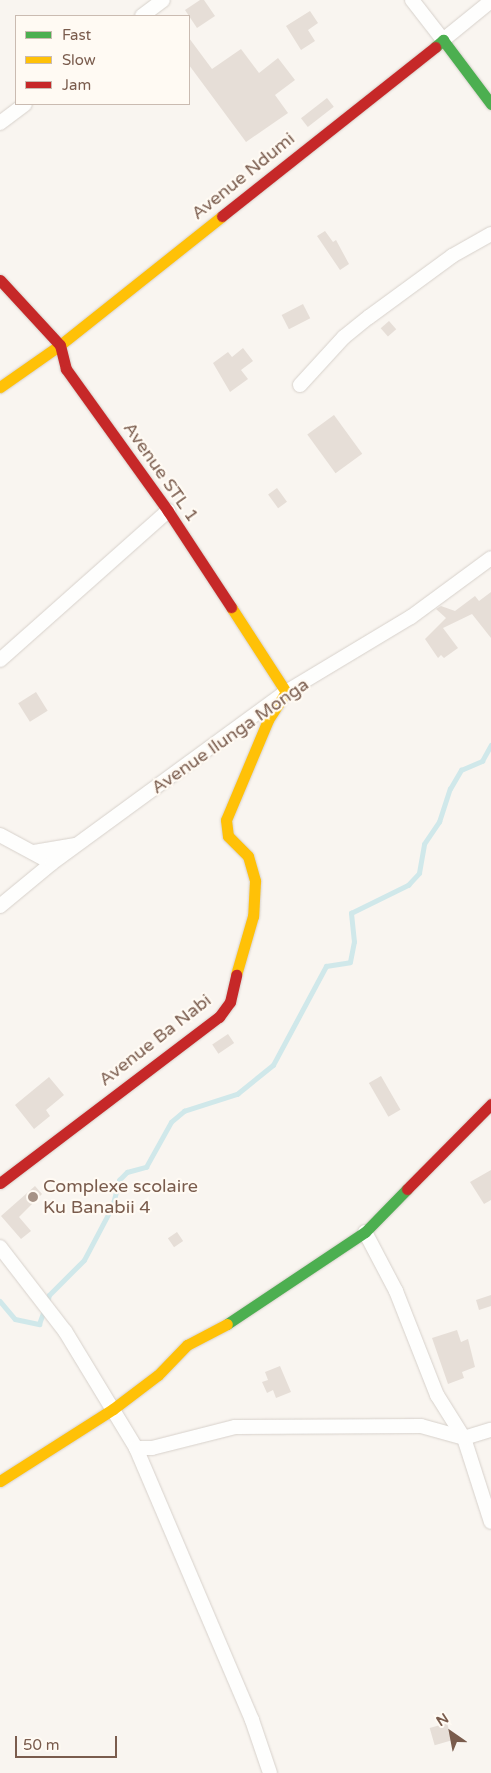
<!DOCTYPE html>
<html>
<head>
<meta charset="utf-8">
<style>
  body { margin:0 }
  #map { position:relative; width:491px; height:1773px; overflow:hidden; background:#f9f5f0; font-family:"Varela Round",sans-serif }
  div>[style] { position:absolute }
  [style*='--x'] { left:calc(var(--x)*1px); top:calc(var(--y)*1px); width:calc(var(--w)*1px); rotate:calc(var(--a)*1deg) }
  .stream>* { height:4.5px; margin:-2.25px; padding:0 2.25px; transform-origin:2.25px; border-radius:2.25px; background:#d0e8ea }
  .building>* { inset:0; background:#e6ded7; transform-origin:0 0 }
  .roads { filter:drop-shadow(0 0 1px #d7d1cb) drop-shadow(0 0 1px #d7d1cb) }
  .street>* { height:14px; margin:-7px; padding:0 7px; transform-origin:7px; border-radius:7px; background:#fefefd }
  .fast>* { height:11px; margin:-5.5px; padding:0 5.5px; transform-origin:5.5px; border-radius:5.5px; background:#4caf50 }
  .slow>* { height:11px; margin:-5.5px; padding:0 5.5px; transform-origin:5.5px; border-radius:5.5px; background:#ffc107 }
  .jam>* { height:11px; margin:-5.5px; padding:0 5.5px; transform-origin:5.5px; border-radius:5.5px; background:#c62828 }
  .dots>* { width:14px; height:14px; translate:-50% -50%; box-sizing:border-box; border:2px solid #fffaf3; border-radius:50% }
  span { translate:-50% -50%; white-space:nowrap; text-align:center; line-height:1.15; -webkit-text-stroke:4.5px #fffaf3; paint-order:stroke }
  .street-label { font-size:18px; color:#7a5c4d }
  .poi-label { font-size:18px; color:#7a5c4d }
  .left { translate:0 -50%; text-align:left }
  .legend { position:absolute; left:15px; top:15px; width:175px; height:90px; box-sizing:border-box; background:#fffaf3; border:1px solid #cabbb1; margin:0; padding:6px 9px; list-style:none; font-size:15px; color:#7a5c4d }
  .legend li { display:flex; align-items:center; gap:10px; height:25px }
  .legend b { width:25px; border:1px solid #cabbb1 }
  .north { position:absolute; left:426px; top:1708px; width:50px; height:50px; -webkit-text-stroke:4px #fffaf3; paint-order:stroke; rotate:327deg; font-size:14px; font-weight:700; line-height:20px; text-align:center; color:#7a5c4d }
  .north::after { content:''; display:block; margin:auto; width:18px; height:22px; background:#7a5c4d; clip-path:polygon(50% 0,100% 100%,50% 72%,0 100%) }
  .scale { position:absolute; left:15px; top:1736px; width:102px; height:22px; box-sizing:border-box; border:2px solid #7a5c4d; border-top:0; padding-left:6px; font-size:15px; line-height:18px; white-space:nowrap; color:#7a5c4d; -webkit-text-stroke:4px #fffaf3; paint-order:stroke }
</style>
</head>
<body>
<div id="map">
  <div class="stream">
    <div style="--x:0;--y:1301;--w:23;--a:50"></div>
    <div style="--x:15;--y:1319;--w:25;--a:12"></div>
    <div style="--x:39;--y:1324;--w:15;--a:-70"></div>
    <div style="--x:47;--y:1302;--w:7;--a:-74"></div>
    <div style="--x:49;--y:1295;--w:49;--a:-45"></div>
    <div style="--x:84;--y:1260;--w:60;--a:-62.2"></div>
    <div style="--x:112;--y:1207;--w:28;--a:-75"></div>
    <div style="--x:119;--y:1180;--w:11;--a:-45"></div>
    <div style="--x:127;--y:1172;--w:20;--a:-15"></div>
    <div style="--x:146;--y:1167;--w:51;--a:-60.9"></div>
    <div style="--x:171;--y:1122;--w:17;--a:-40"></div>
    <div style="--x:184;--y:1111;--w:56;--a:-17.8"></div>
    <div style="--x:237;--y:1094;--w:46;--a:-38.9"></div>
    <div style="--x:273;--y:1065;--w:112;--a:-61.8"></div>
    <div style="--x:326;--y:966;--w:24;--a:-9"></div>
    <div style="--x:350;--y:962;--w:20;--a:-79"></div>
    <div style="--x:354;--y:942;--w:29;--a:-96"></div>
    <div style="--x:351;--y:913;--w:64;--a:-26.2"></div>
    <div style="--x:408;--y:885;--w:16;--a:-47"></div>
    <div style="--x:419;--y:873;--w:29;--a:-80"></div>
    <div style="--x:424;--y:844;--w:27;--a:-56"></div>
    <div style="--x:439;--y:822;--w:35;--a:-72"></div>
    <div style="--x:450;--y:789;--w:22;--a:-60"></div>
    <div style="--x:461;--y:770;--w:23;--a:-23"></div>
    <div style="--x:482;--y:761;--w:18;--a:-61"></div>
  </div>
  <div class="building">
    <div style="clip-path:polygon(200px 0,204px 0,215px 16px,197px 28px,185px 10px)"></div>
    <div style="clip-path:polygon(310px 11px,318px 23px,308px 30px,315px 41px,301px 50px,286px 26px)"></div>
    <div style="clip-path:polygon(189px 38px,212px 69px,241px 49px,259px 73px,278px 58px,295px 80px,275px 95px,288px 113px,246px 142px,189px 65px)"></div>
    <div style="left:327px;top:98px;width:11px;height:33px;rotate:52deg"></div>
    <div style="clip-path:polygon(325px 231px,333px 242px,336px 240px,349px 264px,340px 270px,317px 236px)"></div>
    <div style="left:303px;top:304px;width:16px;height:24px;rotate:63deg"></div>
    <div style="left:389px;top:321px;width:11px;height:11px;rotate:49deg"></div>
    <div style="clip-path:polygon(243px 348px,253px 361px,241px 370px,248px 379px,230px 392px,213px 363px,228px 352px,232px 357px)"></div>
    <div style="left:334px;top:415px;width:48px;height:33px;rotate:54deg"></div>
    <div style="left:277px;top:488px;width:17px;height:11px;rotate:54deg"></div>
    <div style="clip-path:polygon(491px 592px,491px 638px,472px 614px,443px 628px,458px 648px,444px 658px,441px 655px,438px 658px,425px 639px,446px 618px,436px 609px,441px 606px,455px 611px,475px 596px,479px 601px)"></div>
    <div style="left:36px;top:692px;width:22px;height:21px;rotate:58deg"></div>
    <div style="left:228px;top:1034px;width:11px;height:19px;rotate:56deg"></div>
    <div style="left:381px;top:1076px;width:39px;height:14px;rotate:60deg"></div>
    <div style="clip-path:polygon(49px 1077px,64px 1095px,46px 1110px,50px 1116px,34px 1129px,15px 1105px)"></div>
    <div style="clip-path:polygon(491px 1170px,491px 1200px,484px 1204px,470px 1182px)"></div>
    <div style="clip-path:polygon(35px 1186px,42px 1194px,19px 1217px,31px 1231px,21px 1239px,1px 1216px)"></div>
    <div style="left:177px;top:1232px;width:11px;height:11px;rotate:56deg"></div>
    <div style="clip-path:polygon(491px 1295px,491px 1306px,479px 1310px,476px 1300px)"></div>
    <div style="clip-path:polygon(457px 1330px,461px 1342px,468px 1339px,475px 1367px,462px 1372px,464px 1378px,448px 1384px,432px 1338px)"></div>
    <div style="clip-path:polygon(280px 1366px,291px 1392px,276px 1398px,273px 1390px,267px 1393px,262px 1382px,268px 1380px,265px 1372px)"></div>
    <div style="left:447px;top:1723px;width:18px;height:18px;rotate:74deg"></div>
  </div>
  <div class="roads">
    <div class="street">
      <div style="--x:412;--y:0;--w:51;--a:52.2"></div>
      <div style="--x:443;--y:40;--w:62;--a:-39.1"></div>
      <div style="--x:142;--y:16;--w:26;--a:-37"></div>
      <div style="--x:0;--y:123;--w:31;--a:-37"></div>
      <div style="--x:300;--y:385;--w:65;--a:-47.5"></div>
      <div style="--x:344;--y:337;--w:32;--a:-39"></div>
      <div style="--x:369;--y:317;--w:103;--a:-36.3"></div>
      <div style="--x:452;--y:256;--w:45;--a:-29.4"></div>
      <div style="--x:0;--y:660;--w:225;--a:-41.6"></div>
      <div style="--x:0;--y:835;--w:59;--a:28.3"></div>
      <div style="--x:34;--y:852;--w:42;--a:-9.7"></div>
      <div style="--x:0;--y:906;--w:67;--a:-39.6"></div>
      <div style="--x:52;--y:863;--w:290;--a:-36.2"></div>
      <div style="--x:286;--y:692;--w:146;--a:-31"></div>
      <div style="--x:411;--y:617;--w:99;--a:-36.4"></div>
      <div style="--x:365;--y:1232;--w:67;--a:62.3"></div>
      <div style="--x:396;--y:1291;--w:112;--a:68.5"></div>
      <div style="--x:437;--y:1395;--w:51;--a:57.9"></div>
      <div style="--x:464;--y:1438;--w:88;--a:72.2"></div>
      <div style="--x:0;--y:1247;--w:106;--a:52.3"></div>
      <div style="--x:65;--y:1331;--w:137;--a:58.7"></div>
      <div style="--x:136;--y:1448;--w:296;--a:66.9"></div>
      <div style="--x:252;--y:1720;--w:56;--a:71.2"></div>
      <div style="--x:136;--y:1448;--w:16;--a:0"></div>
      <div style="--x:152;--y:1448;--w:86;--a:-14.2"></div>
      <div style="--x:235;--y:1427;--w:186;--a:-0.3"></div>
      <div style="--x:421;--y:1426;--w:45;--a:15.6"></div>
      <div style="--x:464;--y:1438;--w:28;--a:-17"></div>
    </div>
    <div class="fast">
      <div style="--x:435;--y:47;--w:11;--a:-41"></div>
      <div style="--x:443;--y:40;--w:80;--a:53.1"></div>
      <div style="--x:227;--y:1324;--w:166;--a:-33.7"></div>
      <div style="--x:365;--y:1232;--w:60;--a:-45.7"></div>
    </div>
    <div class="slow">
      <div style="--x:0;--y:387;--w:73;--a:-35"></div>
      <div style="--x:60;--y:345;--w:207;--a:-38.5"></div>
      <div style="--x:231;--y:607;--w:101;--a:57.1"></div>
      <div style="--x:286;--y:692;--w:33;--a:123"></div>
      <div style="--x:268;--y:720;--w:108;--a:112.8"></div>
      <div style="--x:226;--y:820;--w:16;--a:83"></div>
      <div style="--x:228;--y:836;--w:28;--a:45"></div>
      <div style="--x:248;--y:856;--w:26;--a:74"></div>
      <div style="--x:255;--y:881;--w:35;--a:93"></div>
      <div style="--x:253;--y:916;--w:61;--a:106.1"></div>
      <div style="--x:0;--y:1481;--w:134;--a:-32.5"></div>
      <div style="--x:113;--y:1409;--w:56;--a:-37.1"></div>
      <div style="--x:158;--y:1375;--w:42;--a:-46"></div>
      <div style="--x:187;--y:1345;--w:45;--a:-27.7"></div>
    </div>
    <div class="jam">
      <div style="--x:222;--y:216;--w:272;--a:-38.4"></div>
      <div style="--x:0;--y:280;--w:88;--a:47.3"></div>
      <div style="--x:60;--y:345;--w:25;--a:76"></div>
      <div style="--x:66;--y:369;--w:175;--a:54.3"></div>
      <div style="--x:168;--y:511;--w:115;--a:56.7"></div>
      <div style="--x:0;--y:1183;--w:275;--a:-37.2"></div>
      <div style="--x:219;--y:1017;--w:19;--a:-54"></div>
      <div style="--x:230;--y:1002;--w:28;--a:-77"></div>
      <div style="--x:407;--y:1189;--w:120;--a:-45.3"></div>
    </div>
  </div>
  <div class="dots">
    <div style="left:33px;top:1197px;background:#a69286"></div>
  </div>
  <div class="street-label">
    <span style="left:243px;top:176px;rotate:-39deg">Avenue Ndumi</span>
    <span style="left:161px;top:472px;rotate:55deg">Avenue STL 1</span>
    <span style="left:230px;top:736px;rotate:-35deg">Avenue Ilunga Monga</span>
    <span style="left:155px;top:1040px;rotate:-38deg">Avenue Ba Nabi</span>
  </div>
  <div class="poi-label">
    <span class="left" style="left:43px;top:1197px">Complexe scolaire<br>Ku Banabii 4</span>
  </div>
  <ul class="legend">
  <li><b style="height:6px;background:#4caf50"></b>Fast</li>
  <li><b style="height:6px;background:#ffc107"></b>Slow</li>
  <li><b style="height:6px;background:#c62828"></b>Jam</li>
  </ul>
  <div class="north">N</div>
  <div class="scale">50 m</div>
</div>
</body>
</html>
